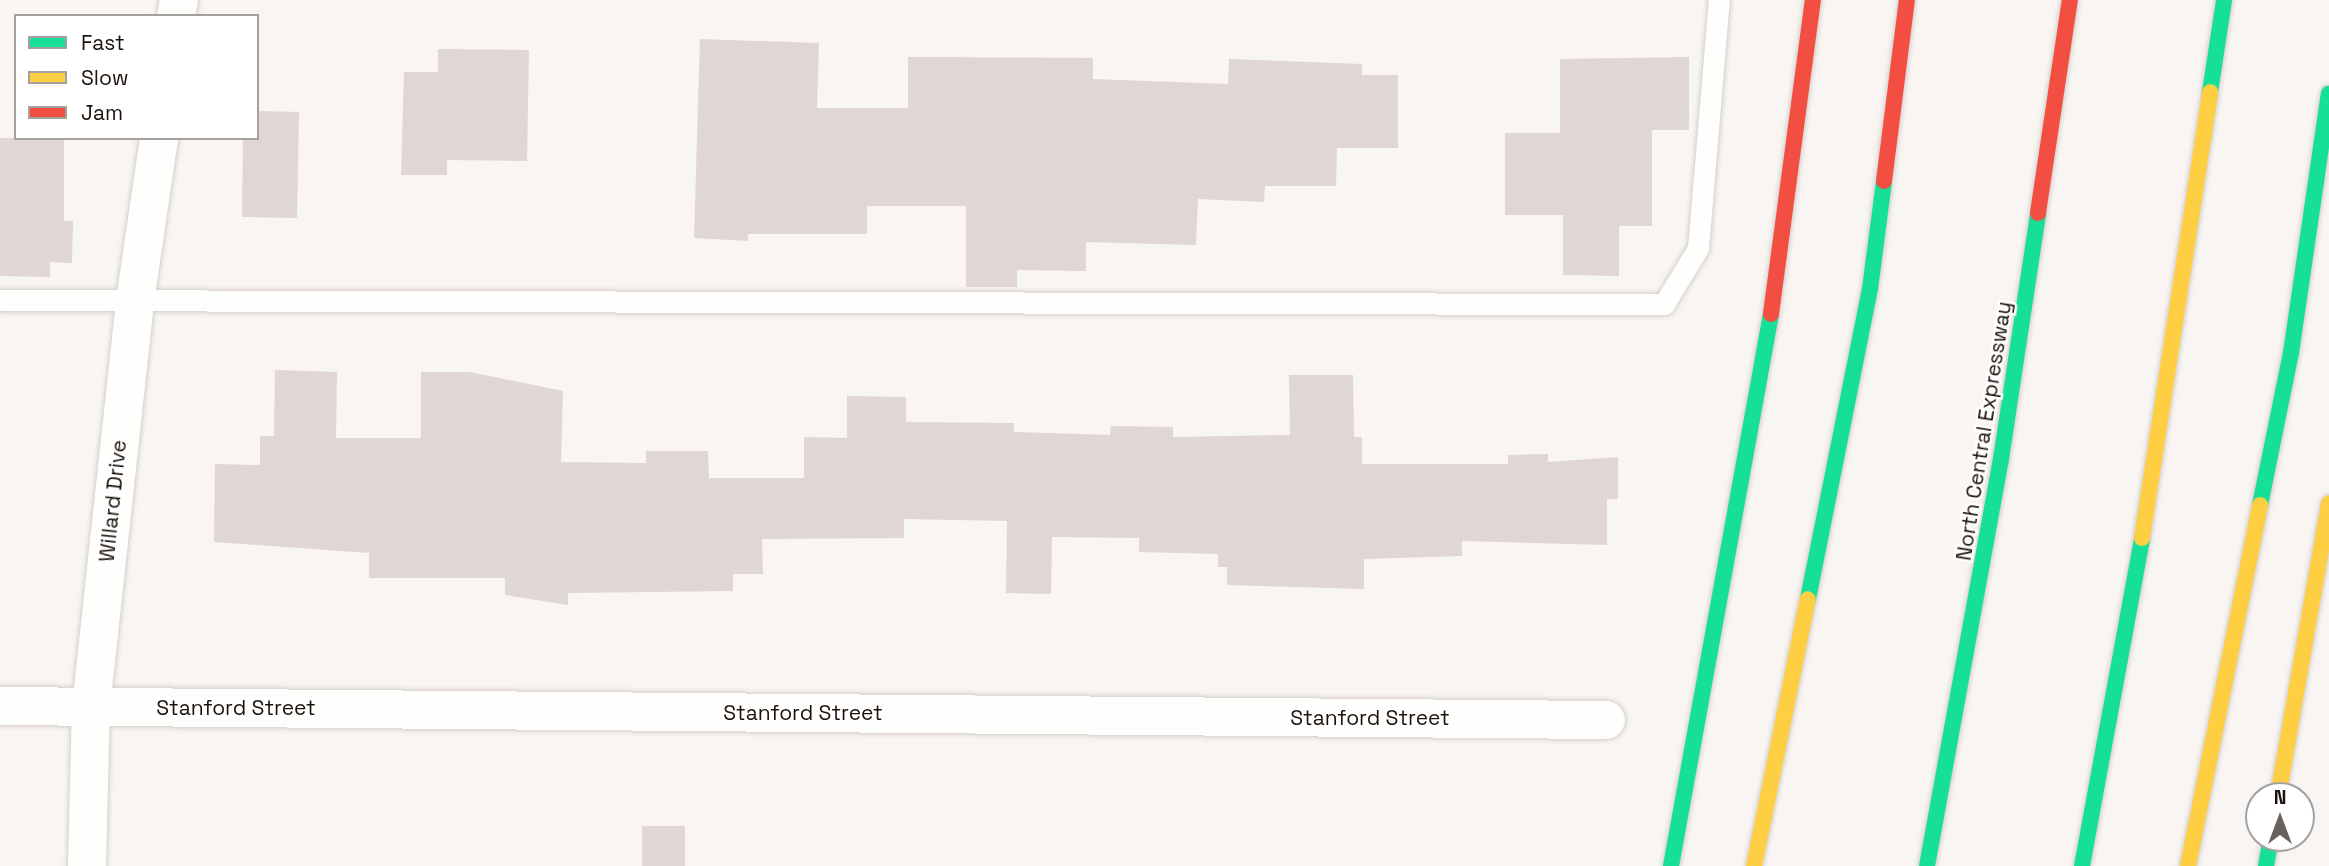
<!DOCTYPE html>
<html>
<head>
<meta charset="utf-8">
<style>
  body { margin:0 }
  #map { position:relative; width:2329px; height:866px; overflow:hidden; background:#f8f5f3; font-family:"Space Grotesk",sans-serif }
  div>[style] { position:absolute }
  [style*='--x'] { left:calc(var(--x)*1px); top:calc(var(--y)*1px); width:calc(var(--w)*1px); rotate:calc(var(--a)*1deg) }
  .building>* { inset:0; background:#e0d6d4; transform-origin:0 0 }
  .roads { filter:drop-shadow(0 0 2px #d6cfcb) drop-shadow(0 0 2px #d6cfcb) }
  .lane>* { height:21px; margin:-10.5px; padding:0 10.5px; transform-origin:10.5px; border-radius:10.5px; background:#fefefd }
  .street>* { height:38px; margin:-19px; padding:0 19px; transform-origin:19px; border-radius:19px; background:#fefefd }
  .fast>* { height:16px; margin:-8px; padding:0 8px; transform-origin:8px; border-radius:8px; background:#16e098 }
  .slow>* { height:16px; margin:-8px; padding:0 8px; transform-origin:8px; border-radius:8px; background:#ffcf43 }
  .jam>* { height:16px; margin:-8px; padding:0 8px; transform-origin:8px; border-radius:8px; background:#f24e42 }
  span { translate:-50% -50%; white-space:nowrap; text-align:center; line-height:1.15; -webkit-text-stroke:5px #fff; paint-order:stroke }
  .street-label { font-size:21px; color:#1c120b }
  .legend { position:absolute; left:14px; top:14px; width:245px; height:126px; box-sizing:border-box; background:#fff; border:2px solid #a4a09d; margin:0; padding:9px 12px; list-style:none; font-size:21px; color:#1c120b }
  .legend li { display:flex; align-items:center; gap:14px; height:35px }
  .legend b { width:35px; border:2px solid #a4a09d }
  .north { position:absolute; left:2245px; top:782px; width:70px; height:70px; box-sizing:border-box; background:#fff; border:2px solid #a4a09d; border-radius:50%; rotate:0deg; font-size:19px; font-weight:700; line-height:28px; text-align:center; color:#1c120b }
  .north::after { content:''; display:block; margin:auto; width:24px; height:32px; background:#69615c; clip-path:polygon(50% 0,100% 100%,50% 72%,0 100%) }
</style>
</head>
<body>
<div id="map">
  <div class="building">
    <div style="clip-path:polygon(700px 39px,819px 43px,817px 108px,908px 108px,908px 57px,1093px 58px,1093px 79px,1228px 84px,1229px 59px,1362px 64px,1362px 75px,1398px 75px,1398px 148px,1337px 148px,1336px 186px,1265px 186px,1264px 202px,1198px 199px,1196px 245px,1086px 242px,1086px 271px,1017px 270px,1017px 287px,966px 287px,966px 206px,867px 206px,867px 234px,748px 234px,748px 241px,694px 238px)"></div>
    <div style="clip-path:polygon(438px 49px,529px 50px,527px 161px,447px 160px,447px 175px,401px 175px,404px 72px,438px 72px)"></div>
    <div style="clip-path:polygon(1689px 57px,1689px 130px,1652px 130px,1652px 226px,1619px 226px,1619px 276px,1563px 275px,1563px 215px,1505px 215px,1505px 133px,1560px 133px,1560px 59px)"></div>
    <div style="clip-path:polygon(257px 111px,299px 112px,297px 218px,242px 217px,243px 138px,257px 138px)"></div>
    <div style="clip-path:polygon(0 138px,64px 138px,64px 221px,73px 221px,72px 263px,50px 262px,50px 277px,0 276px)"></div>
    <div style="clip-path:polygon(275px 370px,337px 372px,336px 438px,421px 438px,421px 372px,470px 372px,563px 391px,561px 462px,646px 463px,646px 451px,708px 451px,709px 478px,804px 478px,804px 437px,847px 438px,847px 396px,906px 397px,906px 422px,1014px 423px,1014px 432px,1110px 435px,1111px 426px,1173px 427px,1173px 437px,1290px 435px,1289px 375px,1353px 375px,1354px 437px,1362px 437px,1362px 464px,1508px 464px,1508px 455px,1548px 454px,1548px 462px,1618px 457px,1618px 499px,1607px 499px,1607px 545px,1462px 541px,1462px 556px,1364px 559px,1364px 589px,1227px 585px,1227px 567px,1218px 567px,1218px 554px,1139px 552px,1139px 538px,1052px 537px,1051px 594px,1006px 593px,1007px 521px,904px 519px,904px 538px,762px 539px,763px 574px,733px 574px,733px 591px,568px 593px,568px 605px,505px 595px,505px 578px,369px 578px,369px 553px,214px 542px,215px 464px,260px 465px,260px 436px,274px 436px)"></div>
    <div style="left:642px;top:826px;width:43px;height:40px"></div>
  </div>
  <div class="roads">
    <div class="lane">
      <div style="--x:0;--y:300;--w:1664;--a:0.14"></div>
      <div style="--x:1664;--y:304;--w:66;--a:-58.7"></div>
      <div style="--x:1698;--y:248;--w:249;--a:-85.2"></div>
    </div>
    <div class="street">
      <div style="--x:176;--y:16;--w:16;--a:-79"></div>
      <div style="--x:0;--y:706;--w:1606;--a:0.5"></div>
      <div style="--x:87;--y:866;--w:159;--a:-88.6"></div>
      <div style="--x:91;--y:707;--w:408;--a:-83.8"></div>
      <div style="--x:135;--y:301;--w:165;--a:-81.6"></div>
    </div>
    <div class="fast">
      <div style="--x:2210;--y:92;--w:93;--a:-81.3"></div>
      <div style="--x:2260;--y:505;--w:155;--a:-78.5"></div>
      <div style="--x:2291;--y:353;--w:262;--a:-81.7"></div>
      <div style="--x:1808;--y:599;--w:316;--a:-78.7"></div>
      <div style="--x:1870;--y:289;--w:109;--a:-82.6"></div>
      <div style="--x:1671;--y:866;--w:561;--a:-79.73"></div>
      <div style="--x:1927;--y:866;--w:414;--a:-79.7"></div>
      <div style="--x:2001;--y:459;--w:249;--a:-81.4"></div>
      <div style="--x:2082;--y:866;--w:333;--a:-79.6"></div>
      <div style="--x:2266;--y:866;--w:28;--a:-80"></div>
    </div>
    <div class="slow">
      <div style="--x:2142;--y:538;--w:451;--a:-81.3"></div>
      <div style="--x:2278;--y:796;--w:297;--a:-80.1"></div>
      <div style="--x:1754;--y:866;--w:272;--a:-78.6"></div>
      <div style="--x:2188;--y:866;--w:368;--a:-78.7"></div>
    </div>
    <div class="jam">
      <div style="--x:1884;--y:181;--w:182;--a:-82.8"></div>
      <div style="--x:2038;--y:213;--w:215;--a:-81.5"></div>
      <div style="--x:1771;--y:314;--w:317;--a:-82.4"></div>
    </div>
  </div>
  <div class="street-label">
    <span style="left:1984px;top:431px;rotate:-81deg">North Central Expressway</span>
    <span style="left:113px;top:501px;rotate:-84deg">Willard Drive</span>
    <span style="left:236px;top:708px">Stanford Street</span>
    <span style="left:803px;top:713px">Stanford Street</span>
    <span style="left:1370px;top:718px">Stanford Street</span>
  </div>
  <ul class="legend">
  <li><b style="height:9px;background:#16e098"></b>Fast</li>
  <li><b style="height:9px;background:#ffcf43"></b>Slow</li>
  <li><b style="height:9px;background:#f24e42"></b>Jam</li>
  </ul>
  <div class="north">N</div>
</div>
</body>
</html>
